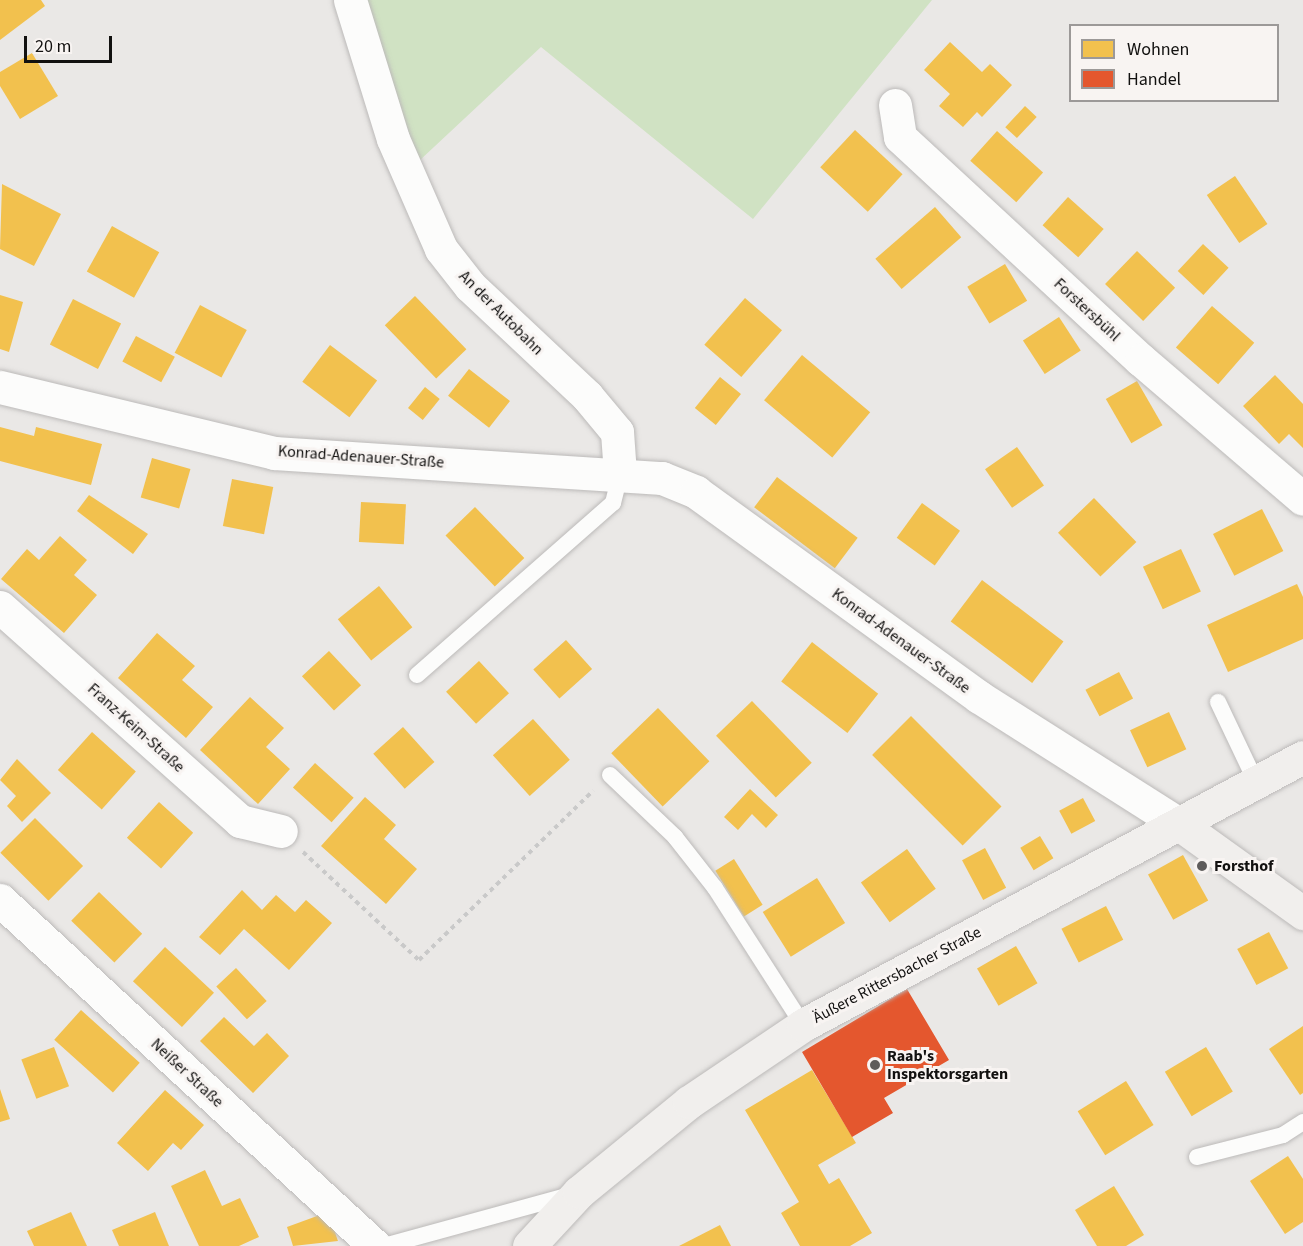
<!DOCTYPE html>
<html>
<head>
<meta charset="utf-8">
<style>
  body { margin:0 }
  #map { position:relative; width:1303px; height:1246px; overflow:hidden; background:#eae8e6; font-family:"Source Sans 3",sans-serif }
  div>[style] { position:absolute }
  [style*='--x'] { left:calc(var(--x)*1px); top:calc(var(--y)*1px); width:calc(var(--w)*1px); rotate:calc(var(--a)*1deg) }
  .green>* { inset:0; background:#d0e2c3 }
  .homes>* { inset:0; background:#f2c14e; transform-origin:0 0 }
  .shops>* { inset:0; background:#e4572e }
  .path>* { height:4px; margin-top:-2px; transform-origin:0; background:repeating-linear-gradient(90deg,#c9c9c9 0 4.5px,transparent 0 9px) }
  .roads { filter:drop-shadow(0 0 2px #bcbab9) drop-shadow(0 0 2px #bcbab9) }
  .lane>* { height:16px; margin:-8px; padding:0 8px; transform-origin:8px; border-radius:8px; background:#fcfcfb }
  .street>* { height:33px; margin:-16.5px; padding:0 16.5px; transform-origin:16.5px; border-radius:16.5px; background:#fcfcfb }
  .secondary>* { height:33px; margin:-16.5px; padding:0 16.5px; transform-origin:16.5px; border-radius:16.5px; background:#f1efed }
  .dots>* { width:16px; height:16px; translate:-50% -50%; box-sizing:border-box; border:3px solid #f8f4f2; border-radius:50% }
  span { translate:-50% -50%; white-space:nowrap; text-align:center; line-height:1.15; -webkit-text-stroke:6px #f8f4f2; paint-order:stroke }
  .street-label { font-size:16px; color:#121110 }
  .poi-label { font-size:16px; color:#121110; font-weight:700 }
  .left { translate:0 -50%; text-align:left }
  .legend { position:absolute; left:1069px; top:24px; width:210px; height:78px; box-sizing:border-box; background:#f8f4f2; border:2px solid #9c9998; margin:0; padding:8px 10px; list-style:none; font-size:18px; color:#121110 }
  .legend li { display:flex; align-items:center; gap:12px; height:30px }
  .legend b { width:30px; border:2px solid #9c9998 }
  .scale { position:absolute; left:24px; top:36px; width:88px; height:27px; box-sizing:border-box; border:3px solid #121110; border-top:0; padding-left:8px; font-size:18px; line-height:21px; white-space:nowrap; color:#121110; -webkit-text-stroke:4px #f8f4f2; paint-order:stroke }
</style>
</head>
<body>
<div id="map">
  <div class="green">
    <div style="clip-path:polygon(362px 0,932px 0,753px 219px,541px 47px,419px 161px)"></div>
  </div>
  <div class="homes">
    <div style="clip-path:polygon(0 0,41px 0,45px 6px,0 40px)"></div>
    <div style="clip-path:polygon(950px 42px,982px 72px,990px 64px,1012px 85px,982px 117px,977px 112px,963px 127px,939px 106px,950px 94px,924px 70px)"></div>
    <div style="clip-path:polygon(32px 53px,58px 96px,20px 119px,0 86px,0 72px)"></div>
    <div style="left:1025px;top:106px;width:16px;height:29px;rotate:43deg"></div>
    <div style="left:855px;top:130px;width:65px;height:51px;rotate:43deg"></div>
    <div style="left:997px;top:131px;width:62px;height:40px;rotate:42deg"></div>
    <div style="left:1235px;top:176px;width:58px;height:34px;rotate:56deg"></div>
    <div style="clip-path:polygon(2px 184px,61px 214px,34px 266px,0 249px)"></div>
    <div style="left:1068px;top:197px;width:48px;height:38px;rotate:42deg"></div>
    <div style="left:935px;top:207px;width:40px;height:79px;rotate:49deg"></div>
    <div style="left:112px;top:226px;width:54px;height:52px;rotate:29deg"></div>
    <div style="left:1203px;top:244px;width:35px;height:37px;rotate:43deg"></div>
    <div style="left:1137px;top:251px;width:53px;height:46px;rotate:44deg"></div>
    <div style="left:1005px;top:264px;width:43px;height:44px;rotate:59deg"></div>
    <div style="clip-path:polygon(0 295px,23px 302px,9px 352px,0 349px)"></div>
    <div style="left:415px;top:296px;width:74px;height:42px;rotate:46deg"></div>
    <div style="left:745px;top:298px;width:49px;height:62px;rotate:41deg"></div>
    <div style="left:73px;top:299px;width:54px;height:51px;rotate:27deg"></div>
    <div style="left:200px;top:305px;width:53px;height:54px;rotate:28deg"></div>
    <div style="left:1212px;top:306px;width:56px;height:55px;rotate:41deg"></div>
    <div style="left:1059px;top:317px;width:40px;height:43px;rotate:57deg"></div>
    <div style="left:136px;top:336px;width:44px;height:29px;rotate:28deg"></div>
    <div style="left:330px;top:345px;width:59px;height:46px;rotate:37deg"></div>
    <div style="left:802px;top:355px;width:89px;height:59px;rotate:40deg"></div>
    <div style="left:469px;top:369px;width:52px;height:34px;rotate:38deg"></div>
    <div style="clip-path:polygon(1275px 375px,1303px 404px,1303px 448px,1289px 434px,1279px 444px,1243px 406px)"></div>
    <div style="left:720px;top:377px;width:27px;height:40px;rotate:39deg"></div>
    <div style="left:1137px;top:381px;width:51px;height:36px;rotate:60deg"></div>
    <div style="left:425px;top:387px;width:19px;height:27px;rotate:39deg"></div>
    <div style="clip-path:polygon(0 427px,34px 436px,36px 427px,102px 444px,91px 485px,0 461px)"></div>
    <div style="left:1017px;top:447px;width:47px;height:39px;rotate:55deg"></div>
    <div style="left:152px;top:458px;width:40px;height:41px;rotate:16deg"></div>
    <div style="left:777px;top:477px;width:101px;height:38px;rotate:37deg"></div>
    <div style="left:232px;top:479px;width:42px;height:48px;rotate:11deg"></div>
    <div style="clip-path:polygon(89px 495px,148px 534px,133px 554px,77px 511px)"></div>
    <div style="left:1094px;top:498px;width:61px;height:50px;rotate:46deg"></div>
    <div style="left:361px;top:502px;width:45px;height:40px;rotate:3deg"></div>
    <div style="left:922px;top:503px;width:47px;height:43px;rotate:36deg"></div>
    <div style="left:475px;top:507px;width:71px;height:41px;rotate:46deg"></div>
    <div style="left:1262px;top:509px;width:47px;height:55px;rotate:63deg"></div>
    <div style="clip-path:polygon(60px 536px,87px 560px,74px 575px,97px 595px,64px 633px,1px 579px,27px 549px,39px 560px)"></div>
    <div style="left:1181px;top:549px;width:47px;height:42px;rotate:65deg"></div>
    <div style="left:982px;top:580px;width:102px;height:52px;rotate:37deg"></div>
    <div style="clip-path:polygon(1297px 584px,1303px 597px,1303px 639px,1228px 672px,1207px 625px)"></div>
    <div style="left:379px;top:586px;width:53px;height:53px;rotate:51deg"></div>
    <div style="clip-path:polygon(157px 633px,195px 666px,182px 680px,213px 707px,186px 738px,118px 678px)"></div>
    <div style="left:566px;top:640px;width:39px;height:44px;rotate:48deg"></div>
    <div style="left:812px;top:642px;width:84px;height:50px;rotate:38deg"></div>
    <div style="left:329px;top:651px;width:47px;height:37px;rotate:47deg"></div>
    <div style="left:479px;top:661px;width:44px;height:45px;rotate:47deg"></div>
    <div style="left:1119px;top:672px;width:30px;height:38px;rotate:62deg"></div>
    <div style="clip-path:polygon(250px 697px,284px 728px,266px 747px,290px 769px,258px 804px,200px 750px)"></div>
    <div style="left:752px;top:701px;width:86px;height:50px;rotate:46deg"></div>
    <div style="left:658px;top:708px;width:74px;height:65px;rotate:46deg"></div>
    <div style="left:1169px;top:712px;width:41px;height:43px;rotate:65deg"></div>
    <div style="left:911px;top:716px;width:128px;height:55px;rotate:45deg"></div>
    <div style="left:533px;top:719px;width:55px;height:54px;rotate:48deg"></div>
    <div style="left:403px;top:727px;width:47px;height:40px;rotate:48deg"></div>
    <div style="left:92px;top:732px;width:59px;height:51px;rotate:42deg"></div>
    <div style="clip-path:polygon(17px 759px,51px 793px,22px 822px,7px 806px,16px 796px,0 780px)"></div>
    <div style="left:315px;top:763px;width:52px;height:33px;rotate:42deg"></div>
    <div style="clip-path:polygon(750px 789px,778px 815px,766px 828px,752px 814px,738px 830px,724px 817px)"></div>
    <div style="clip-path:polygon(365px 797px,396px 825px,384px 839px,417px 869px,386px 904px,321px 846px)"></div>
    <div style="left:1083px;top:798px;width:26px;height:27px;rotate:62deg"></div>
    <div style="left:159px;top:802px;width:46px;height:48px;rotate:42deg"></div>
    <div style="left:35px;top:818px;width:68px;height:49px;rotate:45deg"></div>
    <div style="left:1040px;top:836px;width:26px;height:23px;rotate:59deg"></div>
    <div style="left:985px;top:848px;width:45px;height:26px;rotate:62deg"></div>
    <div style="left:907px;top:849px;width:49px;height:57px;rotate:54deg"></div>
    <div style="left:1183px;top:855px;width:52px;height:40px;rotate:61deg"></div>
    <div style="left:734px;top:859px;width:54px;height:22px;rotate:58deg"></div>
    <div style="left:817px;top:878px;width:53px;height:64px;rotate:58deg"></div>
    <div style="clip-path:polygon(242px 890px,262px 910px,276px 895px,295px 912px,306px 900px,332px 923px,289px 970px,244px 929px,220px 955px,199px 937px)"></div>
    <div style="left:99px;top:892px;width:60px;height:40px;rotate:44deg"></div>
    <div style="left:1106px;top:906px;width:38px;height:50px;rotate:63deg"></div>
    <div style="left:1269px;top:932px;width:41px;height:36px;rotate:62deg"></div>
    <div style="left:1016px;top:946px;width:43px;height:45px;rotate:60deg"></div>
    <div style="left:165px;top:947px;width:67px;height:47px;rotate:43deg"></div>
    <div style="left:236px;top:968px;width:45px;height:27px;rotate:47deg"></div>
    <div style="left:81px;top:1010px;width:79px;height:40px;rotate:42deg"></div>
    <div style="clip-path:polygon(224px 1017px,254px 1046px,267px 1033px,289px 1056px,253px 1093px,200px 1041px)"></div>
    <div style="clip-path:polygon(1303px 1026px,1303px 1093px,1300px 1095px,1269px 1049px)"></div>
    <div style="left:54px;top:1047px;width:42px;height:35px;rotate:69deg"></div>
    <div style="left:1206px;top:1047px;width:52px;height:48px;rotate:59deg"></div>
    <div style="clip-path:polygon(812px 1070px,856px 1143px,818px 1165px,829px 1184px,839px 1178px,872px 1233px,850px 1246px,800px 1246px,781px 1213px,799px 1202px,745px 1110px)"></div>
    <div style="left:1126px;top:1081px;width:52px;height:57px;rotate:58deg"></div>
    <div style="clip-path:polygon(0 1089px,10px 1119px,0 1122px)"></div>
    <div style="clip-path:polygon(165px 1090px,204px 1125px,181px 1150px,173px 1143px,148px 1171px,117px 1143px)"></div>
    <div style="clip-path:polygon(1288px 1156px,1303px 1179px,1303px 1222px,1285px 1234px,1250px 1181px)"></div>
    <div style="clip-path:polygon(205px 1170px,222px 1206px,240px 1198px,259px 1237px,239px 1246px,199px 1246px,171px 1186px)"></div>
    <div style="clip-path:polygon(1114px 1186px,1144px 1235px,1126px 1246px,1097px 1246px,1075px 1210px)"></div>
    <div style="clip-path:polygon(71px 1212px,87px 1246px,34px 1246px,27px 1231px)"></div>
    <div style="clip-path:polygon(155px 1212px,169px 1246px,119px 1246px,112px 1230px)"></div>
    <div style="clip-path:polygon(328px 1212px,338px 1241px,293px 1246px,287px 1227px)"></div>
    <div style="clip-path:polygon(720px 1225px,731px 1246px,679px 1246px)"></div>
  </div>
  <div class="shops">
    <div style="clip-path:polygon(907px 989px,949px 1060px,884px 1098px,893px 1113px,852px 1137px,802px 1052px)"></div>
  </div>
  <div class="path">
    <div style="--x:303;--y:852;--w:158;--a:43"></div>
    <div style="--x:419;--y:960;--w:243;--a:-44.2"></div>
  </div>
  <div class="roads">
    <div class="lane">
      <div style="--x:417;--y:675;--w:261;--a:-41.3"></div>
      <div style="--x:613;--y:503;--w:30;--a:-76"></div>
      <div style="--x:1218;--y:702;--w:89;--a:64.6"></div>
      <div style="--x:610;--y:775;--w:90;--a:43.6"></div>
      <div style="--x:675;--y:837;--w:65;--a:51.9"></div>
      <div style="--x:715;--y:888;--w:163;--a:57.3"></div>
      <div style="--x:1197;--y:1157;--w:89;--a:-14.3"></div>
      <div style="--x:1283;--y:1135;--w:24;--a:-33"></div>
      <div style="--x:384;--y:1246;--w:193;--a:-15.3"></div>
    </div>
    <div class="street">
      <div style="--x:350;--y:0;--w:145;--a:72.8"></div>
      <div style="--x:393;--y:139;--w:120;--a:66.4"></div>
      <div style="--x:441;--y:249;--w:47;--a:51.9"></div>
      <div style="--x:470;--y:286;--w:161;--a:43.2"></div>
      <div style="--x:587;--y:396;--w:47;--a:50.2"></div>
      <div style="--x:617;--y:432;--w:42;--a:85.9"></div>
      <div style="--x:895;--y:105;--w:32;--a:81"></div>
      <div style="--x:900;--y:137;--w:328;--a:42.8"></div>
      <div style="--x:1141;--y:360;--w:213;--a:40.6"></div>
      <div style="--x:0;--y:387;--w:282;--a:13.5"></div>
      <div style="--x:274;--y:453;--w:389;--a:3.7"></div>
      <div style="--x:662;--y:478;--w:37;--a:22"></div>
      <div style="--x:696;--y:492;--w:349;--a:35.9"></div>
      <div style="--x:979;--y:697;--w:237;--a:32.4"></div>
      <div style="--x:0;--y:607;--w:322;--a:41.7"></div>
      <div style="--x:240;--y:821;--w:42;--a:13.7"></div>
      <div style="--x:0;--y:900;--w:510;--a:42.7"></div>
    </div>
    <div class="secondary">
      <div style="--x:1179;--y:824;--w:153;--a:35.7"></div>
      <div style="--x:529;--y:1246;--w:74;--a:-47.2"></div>
      <div style="--x:579;--y:1192;--w:142;--a:-39.3"></div>
      <div style="--x:689;--y:1102;--w:138;--a:-34"></div>
      <div style="--x:803;--y:1025;--w:567;--a:-28.19"></div>
    </div>
  </div>
  <div class="dots">
    <div style="left:1202px;top:866px;background:#5e5c5b"></div>
    <div style="left:875px;top:1065px;background:#5e5c5b"></div>
  </div>
  <div class="street-label">
    <span style="left:1087px;top:310px;rotate:43deg">Forstersbühl</span>
    <span style="left:501px;top:313px;rotate:45deg">An der Autobahn</span>
    <span style="left:361px;top:457px;rotate:4deg">Konrad-Adenauer-Straße</span>
    <span style="left:901px;top:641px;rotate:36deg">Konrad-Adenauer-Straße</span>
    <span style="left:136px;top:728px;rotate:42deg">Franz-Keim-Straße</span>
    <span style="left:897px;top:975px;rotate:-28deg">Äußere Rittersbacher Straße</span>
    <span style="left:187px;top:1073px;rotate:43deg">Neißer Straße</span>
  </div>
  <div class="poi-label">
    <span class="left" style="left:1214px;top:866px">Forsthof</span>
    <span class="left" style="left:887px;top:1065px">Raab's<br>Inspektorsgarten</span>
  </div>
  <ul class="legend">
  <li><b style="height:16px;background:#f2c14e"></b>Wohnen</li>
  <li><b style="height:16px;background:#e4572e"></b>Handel</li>
  </ul>
  <div class="scale">20 m</div>
</div>
</body>
</html>
